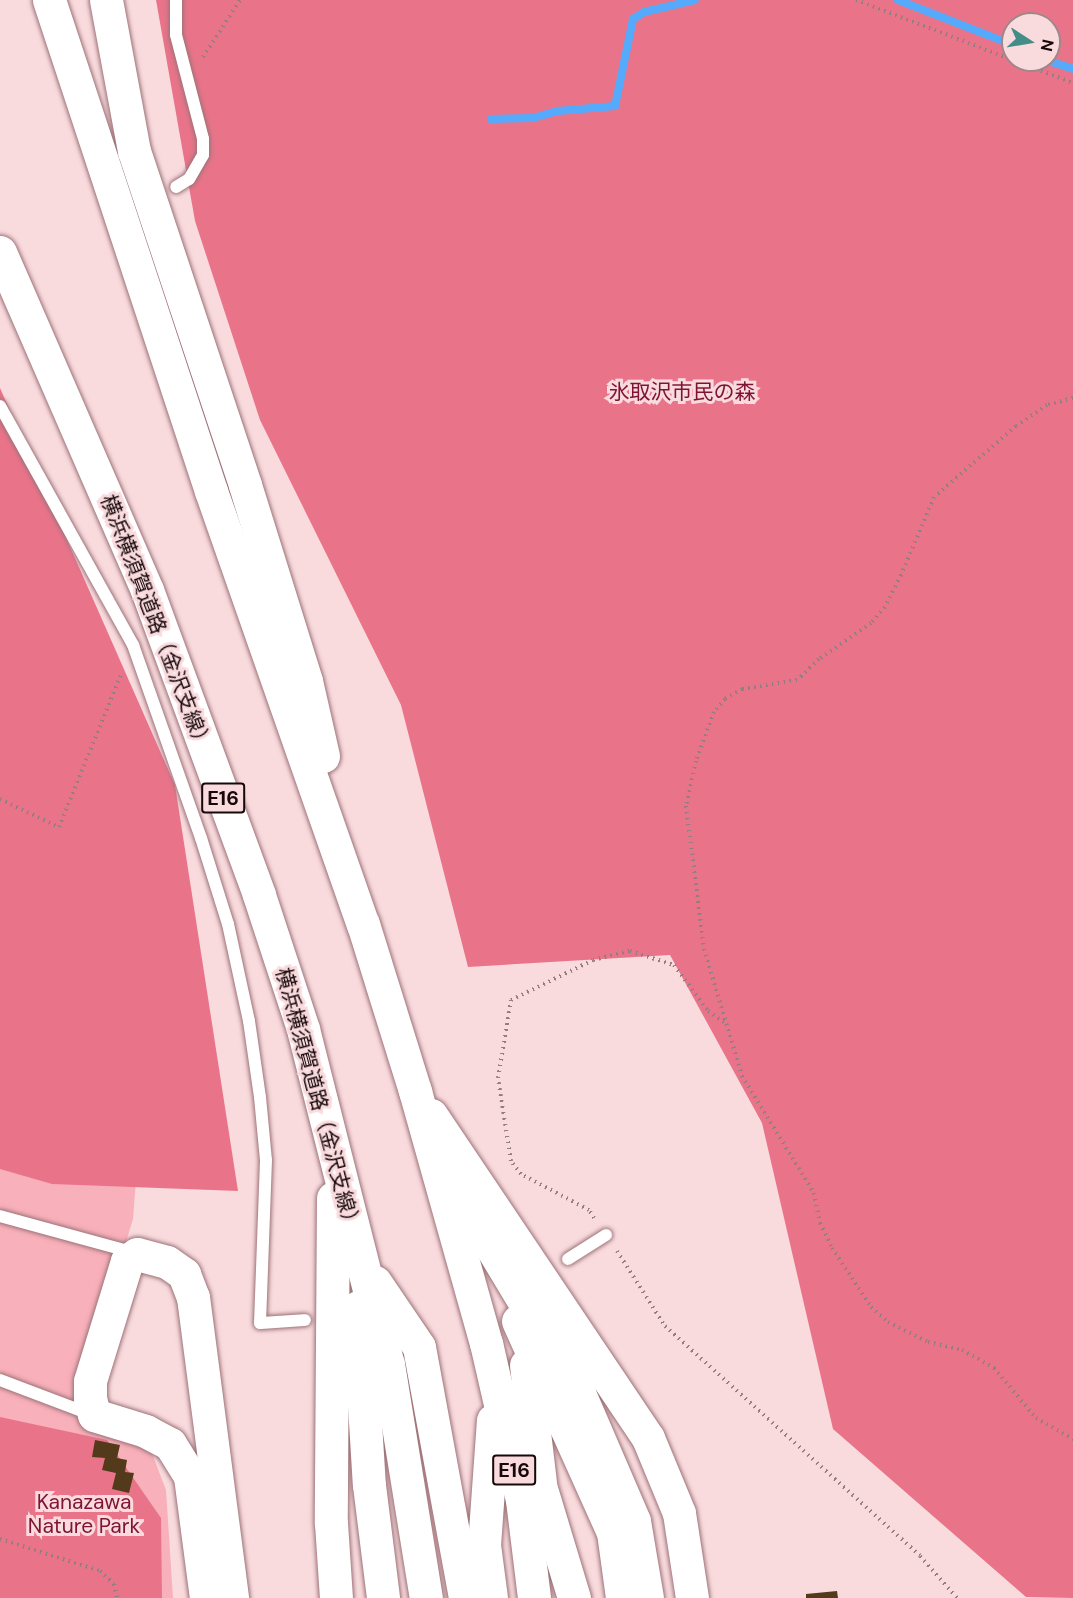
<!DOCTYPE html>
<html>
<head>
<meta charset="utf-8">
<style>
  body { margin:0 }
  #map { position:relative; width:1073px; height:1598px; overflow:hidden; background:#f9dbde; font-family:"DM Sans","Noto Sans JP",sans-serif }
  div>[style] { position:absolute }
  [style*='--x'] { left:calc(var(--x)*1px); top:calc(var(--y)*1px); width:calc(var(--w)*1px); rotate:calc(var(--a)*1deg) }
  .green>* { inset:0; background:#f8b0ba }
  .forest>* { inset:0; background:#e9748a }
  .stream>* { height:8px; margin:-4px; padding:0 4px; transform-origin:4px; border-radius:4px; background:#55aafc }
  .building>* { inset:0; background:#533a1a }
  .path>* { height:4px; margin-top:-2px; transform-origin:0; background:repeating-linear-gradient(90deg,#947d80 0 1.5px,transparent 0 6px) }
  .roads { filter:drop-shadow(0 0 2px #9d7278) drop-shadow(0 0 2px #9d7278) }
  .service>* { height:12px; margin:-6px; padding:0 6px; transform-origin:6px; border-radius:6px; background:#fff }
  .motorway>* { height:33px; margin:-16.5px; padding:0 16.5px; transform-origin:16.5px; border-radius:16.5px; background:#fff }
  span { translate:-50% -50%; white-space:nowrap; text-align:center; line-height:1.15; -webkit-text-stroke:6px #f9dbde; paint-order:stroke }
  .shield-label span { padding:2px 4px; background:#f9dbde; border:2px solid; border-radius:4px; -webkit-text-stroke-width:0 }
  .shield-label { font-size:20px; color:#17080a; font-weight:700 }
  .park-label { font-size:21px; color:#7e1333 }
  .street-label { font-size:21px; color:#17080a }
  .north { position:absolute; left:1001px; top:12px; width:60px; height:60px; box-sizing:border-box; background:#f9dbde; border:2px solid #9f8789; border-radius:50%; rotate:102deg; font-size:16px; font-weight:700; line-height:24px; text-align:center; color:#17080a }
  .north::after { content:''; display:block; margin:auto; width:21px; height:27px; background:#448c87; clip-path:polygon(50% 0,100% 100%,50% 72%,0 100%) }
</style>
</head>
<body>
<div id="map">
  <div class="green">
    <div style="clip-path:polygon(0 428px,161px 862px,133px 1219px,79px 1395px,148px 1443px,166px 1490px,173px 1598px,0 1598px)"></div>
  </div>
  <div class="forest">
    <div style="clip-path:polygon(evenodd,156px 0,1073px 0,1073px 1598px,1026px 1597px,833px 1429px,762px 1123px,670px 955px,468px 967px,401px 705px,260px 420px,195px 221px,156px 0,1013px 24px,1049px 24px,1049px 60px,1013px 60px,1013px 24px)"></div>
    <div style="clip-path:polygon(0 388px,175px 785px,238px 1191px,52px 1184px,0 1169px)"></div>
    <div style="clip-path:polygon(0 1417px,107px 1440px,161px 1518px,162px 1598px,0 1598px)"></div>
  </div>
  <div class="stream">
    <div style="--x:898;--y:0;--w:123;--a:21.4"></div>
    <div style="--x:1046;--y:60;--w:28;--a:18"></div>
    <div style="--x:491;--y:119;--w:42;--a:-1.4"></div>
    <div style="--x:533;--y:118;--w:26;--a:-16"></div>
    <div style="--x:558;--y:111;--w:57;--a:-5"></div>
    <div style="--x:615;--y:106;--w:89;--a:-78.3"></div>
    <div style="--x:633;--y:19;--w:13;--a:-32"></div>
    <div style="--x:644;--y:12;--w:52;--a:-13.2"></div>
  </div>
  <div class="building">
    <div style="clip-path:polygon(95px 1440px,120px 1445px,117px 1458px,127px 1460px,125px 1472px,134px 1473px,129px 1493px,112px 1489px,116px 1473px,102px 1470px,105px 1458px,92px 1457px)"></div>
    <div style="clip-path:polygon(837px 1591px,838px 1598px,806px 1598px,806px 1594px)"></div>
  </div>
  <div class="path">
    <div style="--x:856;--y:0;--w:232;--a:20.9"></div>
    <div style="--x:203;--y:57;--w:68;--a:-57"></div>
    <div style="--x:1073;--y:398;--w:27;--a:165"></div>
    <div style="--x:1047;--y:405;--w:37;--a:146"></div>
    <div style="--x:1016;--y:426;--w:108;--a:139.1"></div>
    <div style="--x:934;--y:497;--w:85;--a:112.9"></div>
    <div style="--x:901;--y:575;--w:36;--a:117"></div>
    <div style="--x:885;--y:607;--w:21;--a:131"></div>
    <div style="--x:871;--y:623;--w:63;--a:145.3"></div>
    <div style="--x:819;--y:659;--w:30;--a:136"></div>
    <div style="--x:797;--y:680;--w:56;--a:170.7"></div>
    <div style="--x:742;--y:689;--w:20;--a:150"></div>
    <div style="--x:725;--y:699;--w:17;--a:130"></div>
    <div style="--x:714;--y:712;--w:52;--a:110.2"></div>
    <div style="--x:696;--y:761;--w:46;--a:102.5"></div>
    <div style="--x:686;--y:806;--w:144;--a:82.8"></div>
    <div style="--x:704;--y:949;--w:133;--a:73.3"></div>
    <div style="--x:742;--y:1076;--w:137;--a:58.4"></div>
    <div style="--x:814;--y:1193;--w:31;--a:79"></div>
    <div style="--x:820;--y:1223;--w:28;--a:64"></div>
    <div style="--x:832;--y:1248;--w:71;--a:56.5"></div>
    <div style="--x:871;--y:1307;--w:23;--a:41"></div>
    <div style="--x:888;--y:1322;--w:45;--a:26.6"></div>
    <div style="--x:928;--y:1342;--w:35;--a:13"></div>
    <div style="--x:962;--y:1350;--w:37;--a:29"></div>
    <div style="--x:994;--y:1368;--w:65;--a:50"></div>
    <div style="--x:1036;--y:1418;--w:43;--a:29.6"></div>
    <div style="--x:0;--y:799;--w:65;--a:25.4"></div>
    <div style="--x:59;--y:827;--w:165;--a:-67.9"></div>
    <div style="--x:594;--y:1218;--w:9;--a:-122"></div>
    <div style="--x:589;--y:1210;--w:77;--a:-152.1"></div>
    <div style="--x:521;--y:1174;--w:16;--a:-128"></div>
    <div style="--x:511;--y:1161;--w:84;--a:-98.9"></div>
    <div style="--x:498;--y:1078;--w:79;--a:-80.5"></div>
    <div style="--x:511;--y:1000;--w:91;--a:-26"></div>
    <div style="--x:593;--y:960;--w:38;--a:-14"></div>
    <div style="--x:630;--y:951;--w:46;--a:17.7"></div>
    <div style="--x:674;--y:965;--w:57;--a:53.5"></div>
    <div style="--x:708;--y:1011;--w:21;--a:35"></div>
    <div style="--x:617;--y:1251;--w:89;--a:57.4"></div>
    <div style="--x:665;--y:1326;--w:343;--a:42"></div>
    <div style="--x:920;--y:1556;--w:56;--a:48.6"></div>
    <div style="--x:0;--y:1539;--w:105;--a:17.7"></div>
    <div style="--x:100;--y:1571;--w:19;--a:43"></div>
    <div style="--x:114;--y:1584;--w:14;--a:78"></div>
  </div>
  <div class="roads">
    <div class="service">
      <div style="--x:176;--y:0;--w:35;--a:90"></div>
      <div style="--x:176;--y:35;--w:107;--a:75.4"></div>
      <div style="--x:203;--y:139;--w:16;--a:90"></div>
      <div style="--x:203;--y:155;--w:28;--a:120"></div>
      <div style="--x:189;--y:179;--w:15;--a:148"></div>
      <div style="--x:0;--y:406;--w:274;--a:60.9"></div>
      <div style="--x:133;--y:645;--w:205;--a:70.6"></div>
      <div style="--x:201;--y:838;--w:90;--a:72.6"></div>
      <div style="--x:228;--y:924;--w:99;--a:77.8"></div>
      <div style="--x:249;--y:1021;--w:77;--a:81.8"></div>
      <div style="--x:260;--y:1097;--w:63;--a:84.6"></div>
      <div style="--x:266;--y:1160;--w:163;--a:92.1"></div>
      <div style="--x:260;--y:1323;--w:45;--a:-3.8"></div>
      <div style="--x:0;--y:1216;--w:137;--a:15.3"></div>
      <div style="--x:568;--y:1259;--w:45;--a:-32.3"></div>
      <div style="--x:0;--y:1380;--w:96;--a:20.7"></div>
    </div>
    <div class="motorway">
      <div style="--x:49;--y:0;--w:517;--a:71.74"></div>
      <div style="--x:211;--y:491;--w:459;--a:70.7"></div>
      <div style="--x:363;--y:924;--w:175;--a:72.7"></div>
      <div style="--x:415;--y:1091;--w:262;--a:74.3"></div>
      <div style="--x:486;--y:1343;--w:161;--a:77.1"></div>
      <div style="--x:522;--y:1500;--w:99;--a:83"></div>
      <div style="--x:106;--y:0;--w:154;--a:79.5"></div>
      <div style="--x:134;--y:151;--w:352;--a:71.6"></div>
      <div style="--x:245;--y:485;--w:205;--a:72.7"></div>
      <div style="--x:306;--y:681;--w:77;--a:77.2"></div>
      <div style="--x:0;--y:252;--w:369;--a:66.5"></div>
      <div style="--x:147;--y:590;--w:325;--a:69.8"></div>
      <div style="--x:259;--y:895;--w:141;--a:71.8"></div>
      <div style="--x:303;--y:1029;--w:346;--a:75.8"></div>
      <div style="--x:388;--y:1364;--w:237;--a:80.8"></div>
      <div style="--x:431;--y:1115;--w:389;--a:56.1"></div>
      <div style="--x:648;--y:1438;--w:81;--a:67.5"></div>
      <div style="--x:679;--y:1513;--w:86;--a:81.3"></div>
      <div style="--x:454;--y:1185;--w:243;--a:59"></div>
      <div style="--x:579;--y:1393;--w:139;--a:66.7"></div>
      <div style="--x:634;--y:1521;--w:78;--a:80.4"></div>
      <div style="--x:333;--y:1198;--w:325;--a:90.4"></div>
      <div style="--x:331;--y:1523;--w:75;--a:86.2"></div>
      <div style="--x:375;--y:1282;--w:78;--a:55.9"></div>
      <div style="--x:419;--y:1347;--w:255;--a:79.6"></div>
      <div style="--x:358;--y:1307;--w:178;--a:86.5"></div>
      <div style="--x:369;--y:1485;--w:114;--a:82.9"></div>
      <div style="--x:518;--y:1321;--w:231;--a:65.8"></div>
      <div style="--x:613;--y:1532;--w:67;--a:82.2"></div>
      <div style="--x:526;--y:1365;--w:152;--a:83.2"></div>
      <div style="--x:542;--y:1492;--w:111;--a:73.2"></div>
      <div style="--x:206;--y:1598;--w:123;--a:-97.5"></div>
      <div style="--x:190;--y:1476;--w:38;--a:-122"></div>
      <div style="--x:170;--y:1444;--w:27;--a:-152"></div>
      <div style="--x:146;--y:1431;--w:54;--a:-162.9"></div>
      <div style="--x:94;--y:1415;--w:17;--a:-103"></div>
      <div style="--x:90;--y:1398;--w:17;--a:-90"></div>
      <div style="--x:90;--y:1381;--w:126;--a:-72.9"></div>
      <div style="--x:127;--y:1261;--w:12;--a:-35"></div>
      <div style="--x:137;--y:1254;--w:31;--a:15"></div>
      <div style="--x:167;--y:1262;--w:21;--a:35"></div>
      <div style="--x:184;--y:1274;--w:25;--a:69"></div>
      <div style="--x:193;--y:1297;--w:304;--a:82.6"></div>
      <div style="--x:491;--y:1598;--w:53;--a:-97.5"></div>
      <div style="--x:484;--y:1545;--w:125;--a:-85.9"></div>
    </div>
  </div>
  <div class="shield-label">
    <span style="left:223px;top:798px">E16</span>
    <span style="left:514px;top:1470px">E16</span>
  </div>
  <div class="park-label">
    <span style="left:682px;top:392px">氷取沢市民の森</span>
    <span style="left:84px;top:1514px">Kanazawa<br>Nature Park</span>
  </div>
  <div class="street-label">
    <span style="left:156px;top:623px;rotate:69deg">横浜横須賀道路（金沢支線）</span>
    <span style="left:318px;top:1100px;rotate:75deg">横浜横須賀道路（金沢支線）</span>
  </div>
  <div class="north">N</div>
</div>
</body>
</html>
